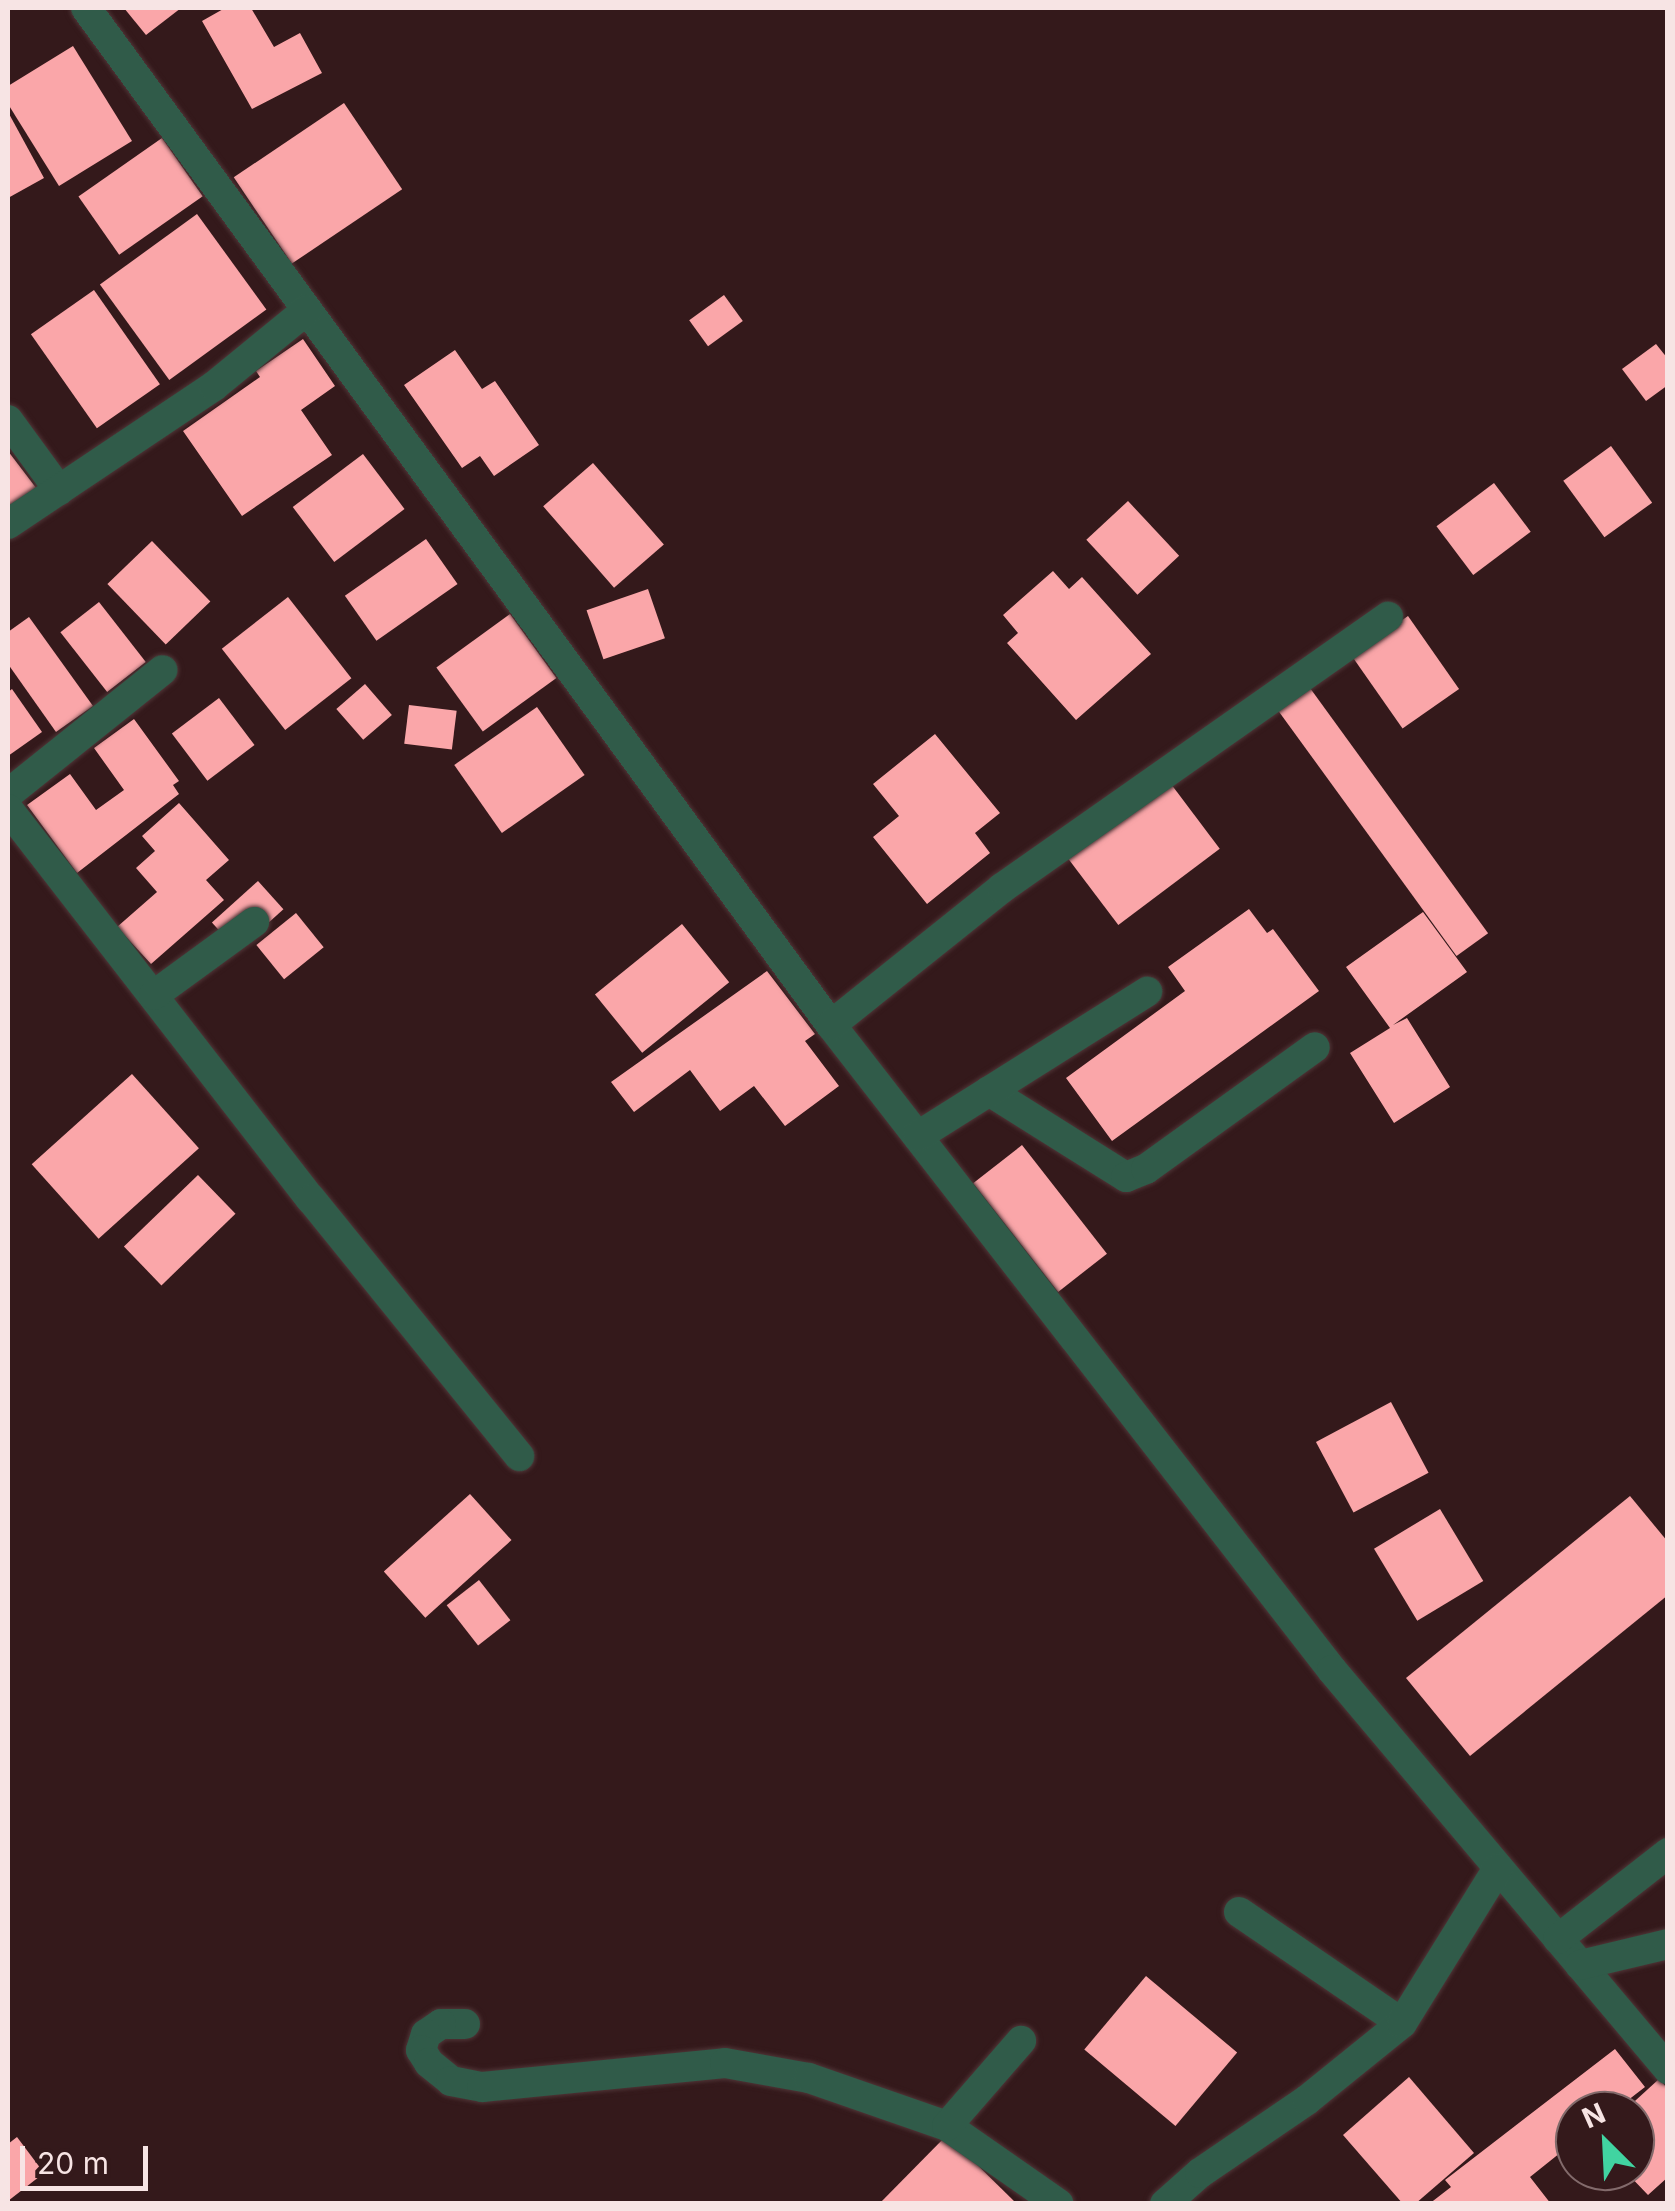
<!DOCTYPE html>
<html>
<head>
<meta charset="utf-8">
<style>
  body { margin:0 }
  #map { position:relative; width:1675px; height:2211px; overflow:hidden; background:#34191b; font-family:Inter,sans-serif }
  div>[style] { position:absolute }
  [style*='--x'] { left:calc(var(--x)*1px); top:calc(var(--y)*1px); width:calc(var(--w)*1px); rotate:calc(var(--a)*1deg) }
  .building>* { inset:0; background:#faa6a9; transform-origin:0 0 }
  .roads { filter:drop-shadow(0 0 2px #4f3537) drop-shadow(0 0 2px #4f3537) }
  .minor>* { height:30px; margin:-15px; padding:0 15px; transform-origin:15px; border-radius:15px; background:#305b49 }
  span { translate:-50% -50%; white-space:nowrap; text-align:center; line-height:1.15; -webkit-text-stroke:10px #34191b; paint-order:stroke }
  .frame { position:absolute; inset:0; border:10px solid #f7e4e4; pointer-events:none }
  .north { position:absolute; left:1555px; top:2091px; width:100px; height:100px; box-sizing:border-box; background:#34191b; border:2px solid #826a6b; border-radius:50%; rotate:336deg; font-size:28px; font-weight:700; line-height:40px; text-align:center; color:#f7e4e4 }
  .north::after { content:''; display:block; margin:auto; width:35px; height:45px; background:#41d4a1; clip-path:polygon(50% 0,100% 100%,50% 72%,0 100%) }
  .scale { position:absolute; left:20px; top:2146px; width:128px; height:45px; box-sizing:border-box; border:5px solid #f7e4e4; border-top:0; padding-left:12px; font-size:30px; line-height:35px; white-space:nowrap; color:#f7e4e4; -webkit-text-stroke:8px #34191b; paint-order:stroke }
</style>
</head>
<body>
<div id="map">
  <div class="building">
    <div style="clip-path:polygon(124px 8px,181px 8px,146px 35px)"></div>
    <div style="clip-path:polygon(225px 8px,251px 8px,274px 47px,300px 33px,322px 73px,252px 109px,202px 21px)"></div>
    <div style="clip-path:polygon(73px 46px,132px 141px,59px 186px,8px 104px,8px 86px)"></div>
    <div style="left:344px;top:103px;width:104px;height:133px;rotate:56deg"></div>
    <div style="clip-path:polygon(8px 112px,44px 178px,8px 198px)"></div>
    <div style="left:162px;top:138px;width:71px;height:102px;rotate:55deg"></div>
    <div style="left:197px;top:214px;width:118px;height:120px;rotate:54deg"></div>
    <div style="left:94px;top:290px;width:115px;height:77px;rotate:55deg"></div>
    <div style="left:724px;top:295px;width:32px;height:43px;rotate:54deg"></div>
    <div style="clip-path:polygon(303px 339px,335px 386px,301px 410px,332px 455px,242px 516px,183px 431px,260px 377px,256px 371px)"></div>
    <div style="clip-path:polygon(1656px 344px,1668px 359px,1668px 385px,1646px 401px,1622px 369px)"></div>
    <div style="clip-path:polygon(455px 350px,482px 389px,495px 381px,539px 445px,494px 476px,480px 456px,462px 468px,404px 385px)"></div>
    <div style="left:1611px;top:446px;width:70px;height:59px;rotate:54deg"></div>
    <div style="clip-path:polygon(8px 451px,40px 493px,8px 518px)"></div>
    <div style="left:363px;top:454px;width:69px;height:88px;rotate:53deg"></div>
    <div style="left:593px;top:463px;width:108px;height:66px;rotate:49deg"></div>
    <div style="left:1494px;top:483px;width:61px;height:72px;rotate:53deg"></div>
    <div style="left:1128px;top:501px;width:75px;height:57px;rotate:47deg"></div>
    <div style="left:426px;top:539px;width:55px;height:99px;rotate:55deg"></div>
    <div style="left:152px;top:541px;width:84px;height:62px;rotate:46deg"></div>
    <div style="clip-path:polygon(1053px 571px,1069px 589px,1082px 577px,1151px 654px,1076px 720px,1007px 643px,1018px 633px,1003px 615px)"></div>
    <div style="left:648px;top:589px;width:52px;height:65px;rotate:71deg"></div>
    <div style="left:288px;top:597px;width:103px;height:84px;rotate:52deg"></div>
    <div style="left:99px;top:602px;width:76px;height:49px;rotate:52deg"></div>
    <div style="left:510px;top:614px;width:79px;height:91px;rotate:54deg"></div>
    <div style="left:1408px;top:616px;width:89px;height:69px;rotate:55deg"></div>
    <div style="clip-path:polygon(29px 617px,93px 706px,56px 732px,8px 664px,8px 632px)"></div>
    <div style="left:365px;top:684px;width:41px;height:38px;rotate:49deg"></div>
    <div style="left:1310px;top:688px;width:303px;height:39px;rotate:54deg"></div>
    <div style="clip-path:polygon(12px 689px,42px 732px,8px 756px,8px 692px)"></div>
    <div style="left:219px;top:698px;width:59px;height:59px;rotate:53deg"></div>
    <div style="left:409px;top:705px;width:48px;height:39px;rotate:7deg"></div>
    <div style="left:537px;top:707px;width:83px;height:101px;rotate:55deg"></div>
    <div style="clip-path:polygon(134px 719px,179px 781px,173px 785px,179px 794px,77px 873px,27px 805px,70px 774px,96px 810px,124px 790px,94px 748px)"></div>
    <div style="clip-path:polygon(935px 734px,1000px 813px,975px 833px,990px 853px,927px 904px,873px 837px,899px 816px,873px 784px)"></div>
    <div style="left:1168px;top:780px;width:86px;height:127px;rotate:53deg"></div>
    <div style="clip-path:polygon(179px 803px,229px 860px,206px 880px,224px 900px,151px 964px,117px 927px,157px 892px,136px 868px,155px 851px,142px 836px)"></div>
    <div style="left:258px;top:881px;width:38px;height:62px;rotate:48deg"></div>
    <div style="clip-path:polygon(1249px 909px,1267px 933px,1273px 929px,1319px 991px,1112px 1141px,1066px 1078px,1185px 991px,1168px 967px)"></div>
    <div style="clip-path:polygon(1423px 912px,1467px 972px,1393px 1025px,1407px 1018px,1450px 1087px,1394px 1123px,1350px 1053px,1390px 1028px,1346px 967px)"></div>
    <div style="left:296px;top:913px;width:44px;height:51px;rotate:51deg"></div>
    <div style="left:682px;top:924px;width:75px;height:112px;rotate:51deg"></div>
    <div style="clip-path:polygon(767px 971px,815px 1034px,805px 1041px,839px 1086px,785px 1126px,754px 1086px,720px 1111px,690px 1070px,634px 1112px,611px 1082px)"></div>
    <div style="left:132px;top:1074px;width:100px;height:135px;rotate:48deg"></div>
    <div style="left:1022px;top:1145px;width:138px;height:62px;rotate:52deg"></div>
    <div style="left:198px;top:1175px;width:54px;height:103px;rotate:46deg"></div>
    <div style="left:1391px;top:1402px;width:80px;height:85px;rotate:62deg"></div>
    <div style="left:470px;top:1494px;width:62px;height:116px;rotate:48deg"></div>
    <div style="clip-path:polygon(1630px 1496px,1668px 1542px,1668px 1595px,1470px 1756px,1406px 1678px)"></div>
    <div style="left:1440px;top:1509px;width:84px;height:77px;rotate:59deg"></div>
    <div style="left:479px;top:1580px;width:51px;height:41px;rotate:52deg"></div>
    <div style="left:1146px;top:1976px;width:119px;height:96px;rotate:40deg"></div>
    <div style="clip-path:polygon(1615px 2049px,1645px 2087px,1614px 2111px,1575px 2111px,1575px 2141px,1530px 2177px,1551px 2204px,1429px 2204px,1451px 2187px,1445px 2180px)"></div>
    <div style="clip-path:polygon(1409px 2077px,1474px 2153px,1415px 2204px,1403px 2204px,1343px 2135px)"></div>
    <div style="clip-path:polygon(1659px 2079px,1668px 2089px,1668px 2177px,1648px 2195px,1625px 2171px,1635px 2171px,1635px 2111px,1624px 2111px)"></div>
    <div style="clip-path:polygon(947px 2135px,1017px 2204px,879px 2204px)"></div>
    <div style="clip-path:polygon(17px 2137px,44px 2173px,8px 2201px,8px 2144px)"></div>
  </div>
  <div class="roads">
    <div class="minor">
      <div style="--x:86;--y:8;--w:1261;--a:53.78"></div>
      <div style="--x:831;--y:1025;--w:817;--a:52.16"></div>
      <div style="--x:1332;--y:1670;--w:522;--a:49.9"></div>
      <div style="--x:8;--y:420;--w:87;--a:53.9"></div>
      <div style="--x:8;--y:524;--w:248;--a:-33.8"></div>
      <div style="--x:214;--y:386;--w:120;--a:-39.3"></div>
      <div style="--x:8;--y:794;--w:198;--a:-38.7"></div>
      <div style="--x:8;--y:809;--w:494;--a:52.2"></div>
      <div style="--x:311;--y:1199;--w:331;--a:51"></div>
      <div style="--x:154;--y:995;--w:124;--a:-36.1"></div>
      <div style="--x:831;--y:1025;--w:219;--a:-38.7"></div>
      <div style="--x:1002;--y:888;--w:472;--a:-35.1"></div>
      <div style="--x:989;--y:1091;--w:162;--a:32.1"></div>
      <div style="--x:1126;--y:1177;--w:22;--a:-22"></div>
      <div style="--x:1146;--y:1169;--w:208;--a:-35.8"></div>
      <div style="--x:918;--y:1136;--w:271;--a:-32.2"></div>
      <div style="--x:1239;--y:1912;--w:197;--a:34.3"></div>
      <div style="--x:1558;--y:1939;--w:140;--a:-38"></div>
      <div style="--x:1580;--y:1965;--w:90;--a:-13.4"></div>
      <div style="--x:465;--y:2024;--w:24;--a:180"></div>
      <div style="--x:441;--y:2024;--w:18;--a:146"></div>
      <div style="--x:426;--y:2034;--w:17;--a:107"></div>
      <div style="--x:421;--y:2050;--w:15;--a:58"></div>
      <div style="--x:429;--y:2063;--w:28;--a:39"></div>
      <div style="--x:451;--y:2081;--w:32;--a:11"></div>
      <div style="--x:482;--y:2087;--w:244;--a:-5.6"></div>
      <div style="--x:725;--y:2063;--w:85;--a:10.1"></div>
      <div style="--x:809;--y:2078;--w:146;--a:19.2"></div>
      <div style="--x:947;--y:2126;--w:136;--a:34.9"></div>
      <div style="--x:947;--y:2126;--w:113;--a:-49"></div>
      <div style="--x:1165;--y:2204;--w:47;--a:-41.5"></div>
      <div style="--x:1200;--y:2173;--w:130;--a:-34.3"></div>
      <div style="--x:1307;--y:2100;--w:122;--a:-39"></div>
      <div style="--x:1402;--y:2023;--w:182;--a:-58.2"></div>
    </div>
  </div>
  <div class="frame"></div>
  <div class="north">N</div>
  <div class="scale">20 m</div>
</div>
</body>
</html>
